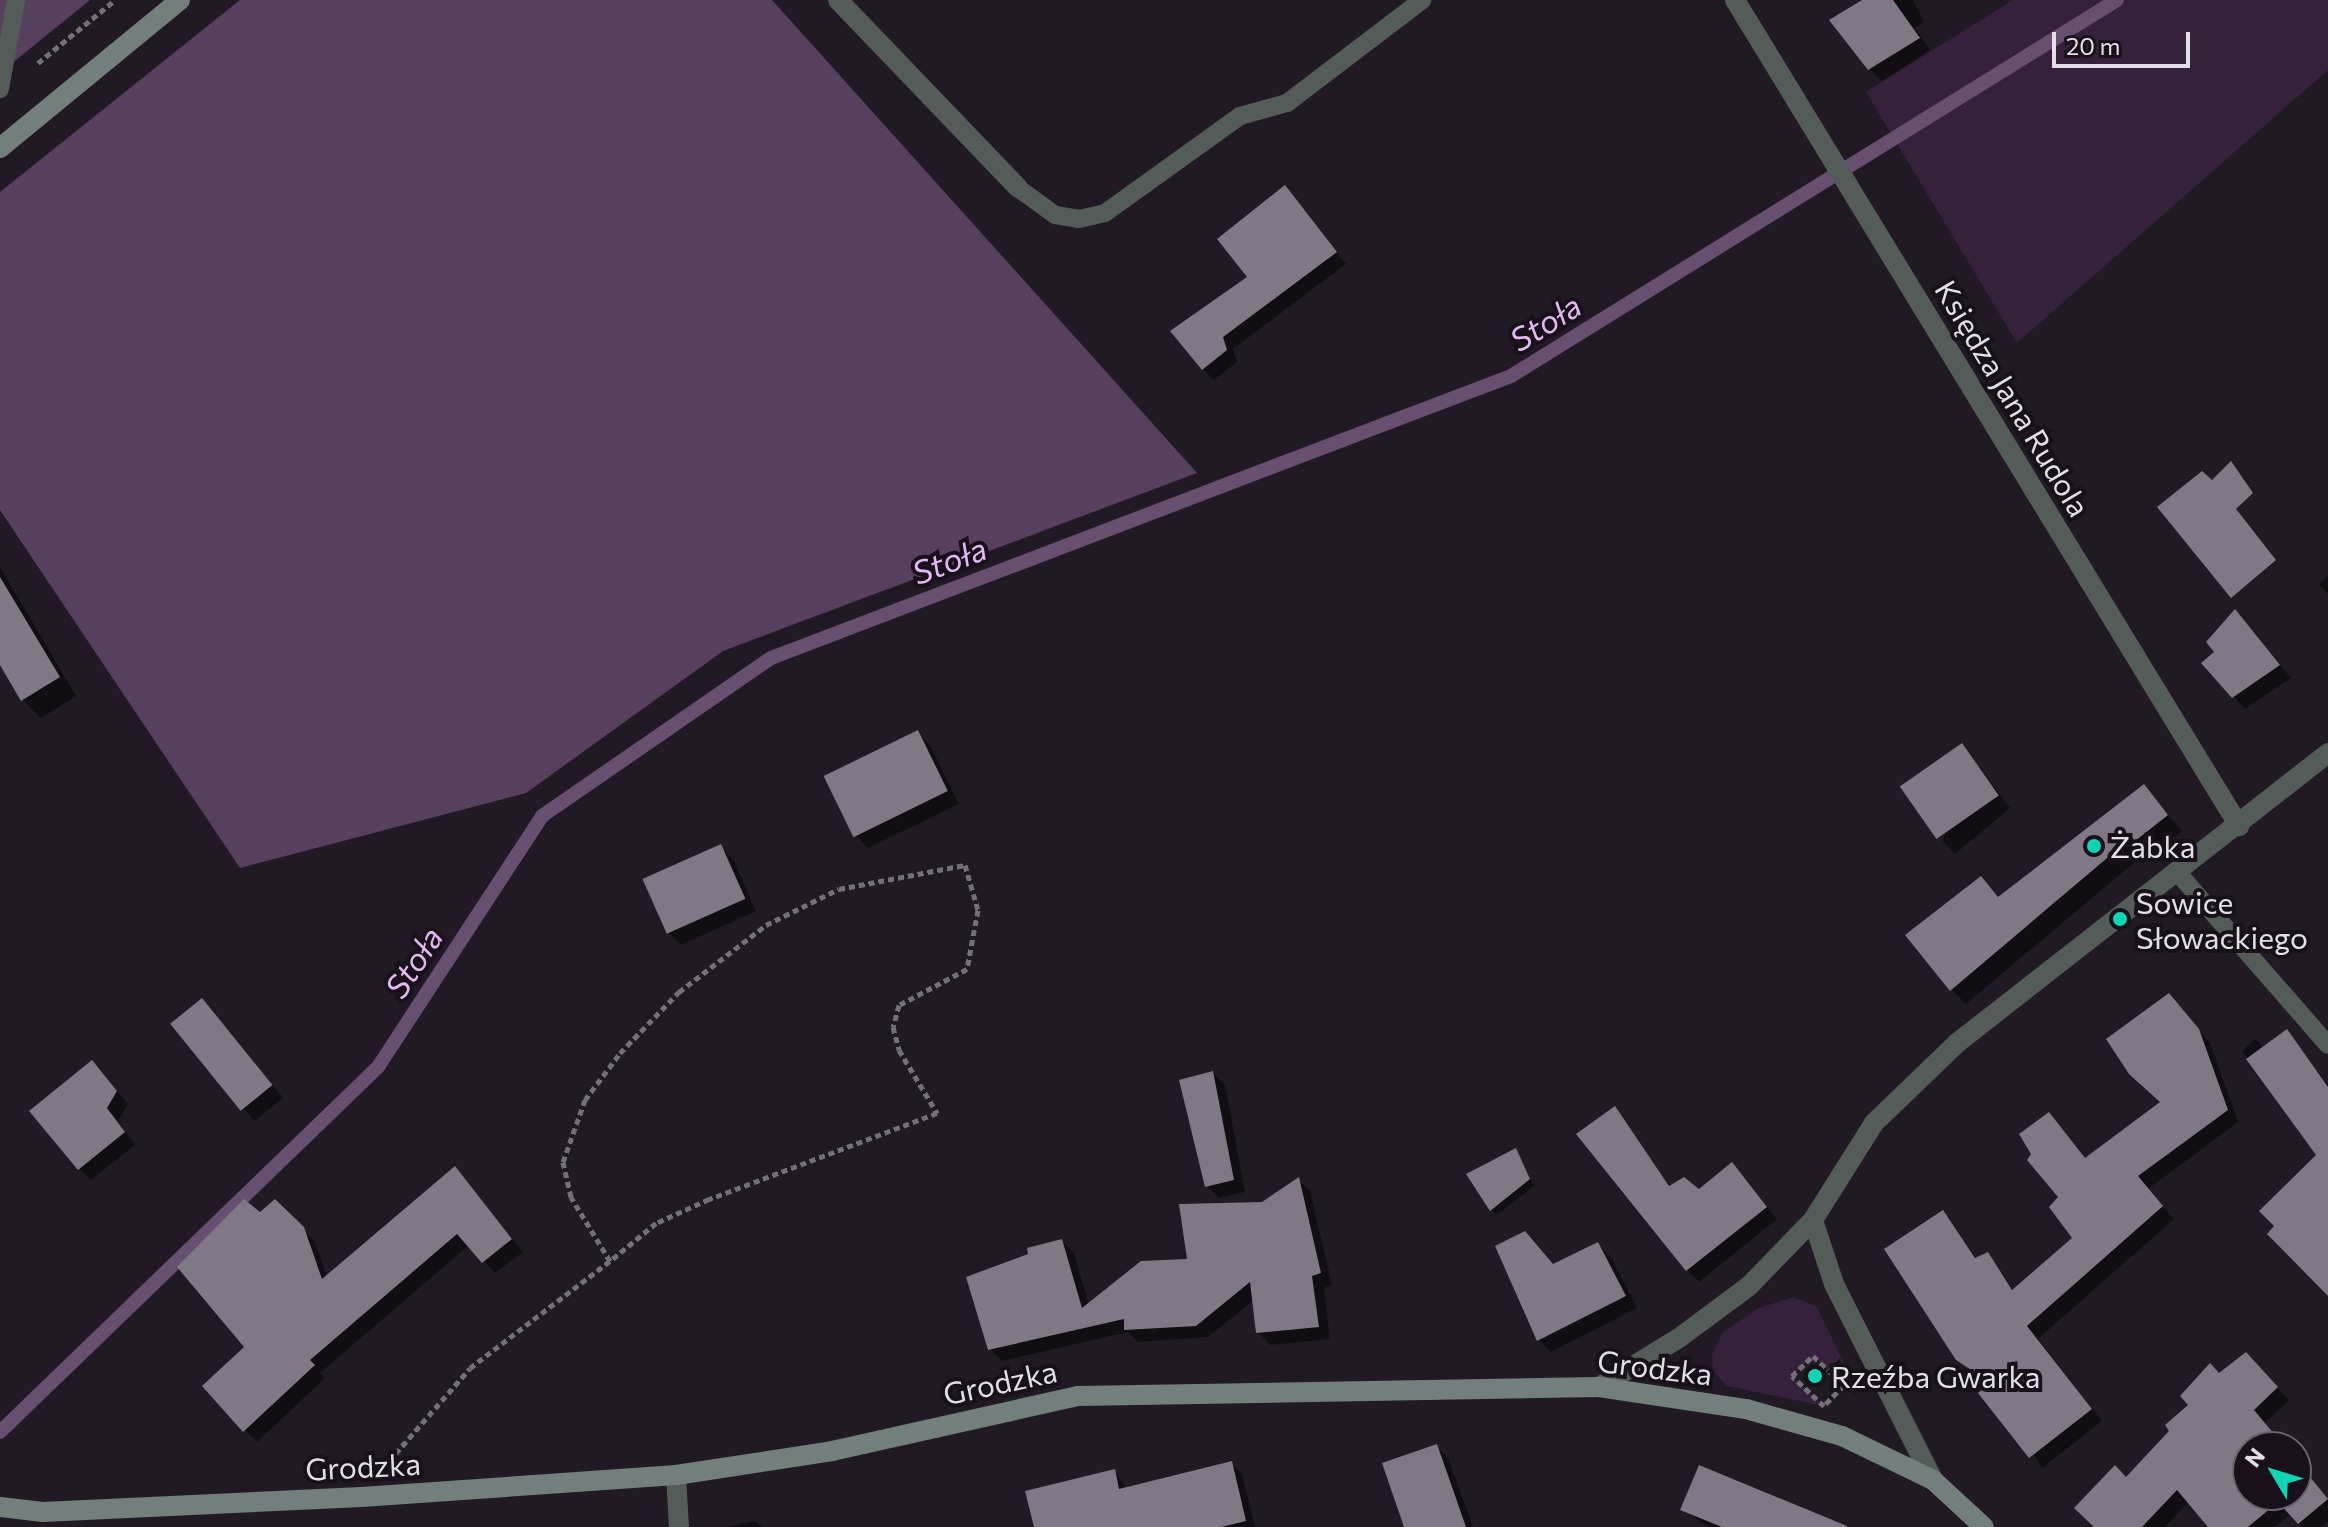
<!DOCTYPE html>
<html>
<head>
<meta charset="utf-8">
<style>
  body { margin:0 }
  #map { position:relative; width:2328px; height:1527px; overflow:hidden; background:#211a24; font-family:Commissioner,sans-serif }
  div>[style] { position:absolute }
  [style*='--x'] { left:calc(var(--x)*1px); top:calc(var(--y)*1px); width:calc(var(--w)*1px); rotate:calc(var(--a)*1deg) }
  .green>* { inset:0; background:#36213d }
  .forest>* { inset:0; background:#57405e }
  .shadow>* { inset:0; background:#0007; transform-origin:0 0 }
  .stream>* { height:14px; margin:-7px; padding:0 7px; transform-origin:7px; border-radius:7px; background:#674f6f }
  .building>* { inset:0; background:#827885; transform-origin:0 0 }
  .path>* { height:5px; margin-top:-2.5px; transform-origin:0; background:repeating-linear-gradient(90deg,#756f77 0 6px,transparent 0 10px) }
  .lane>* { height:18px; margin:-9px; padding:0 9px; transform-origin:9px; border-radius:9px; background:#545c59 }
  .street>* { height:20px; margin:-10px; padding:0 10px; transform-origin:10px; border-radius:10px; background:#545c59 }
  .secondary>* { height:20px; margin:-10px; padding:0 10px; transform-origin:10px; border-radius:10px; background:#737f7c }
  .dots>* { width:22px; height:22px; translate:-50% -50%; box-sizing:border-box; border:4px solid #18111a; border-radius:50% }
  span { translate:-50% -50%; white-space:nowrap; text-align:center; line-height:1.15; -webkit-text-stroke:8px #18111a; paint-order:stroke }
  .street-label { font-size:30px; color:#e4dfe6 }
  .poi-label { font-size:30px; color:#e4dfe6 }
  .left { translate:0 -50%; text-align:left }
  .water-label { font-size:32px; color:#e2b8f0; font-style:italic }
  .north { position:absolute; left:2232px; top:1431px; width:80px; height:80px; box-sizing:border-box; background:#18111a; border:2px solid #6a636c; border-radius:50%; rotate:308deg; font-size:22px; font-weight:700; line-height:32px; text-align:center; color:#e4dfe6 }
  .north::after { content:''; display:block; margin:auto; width:28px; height:36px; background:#0fd5b4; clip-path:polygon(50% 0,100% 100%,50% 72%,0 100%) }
  .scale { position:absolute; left:2052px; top:32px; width:138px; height:36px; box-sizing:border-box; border:4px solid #e4dfe6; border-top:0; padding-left:10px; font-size:24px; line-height:28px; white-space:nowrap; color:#e4dfe6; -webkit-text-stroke:6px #18111a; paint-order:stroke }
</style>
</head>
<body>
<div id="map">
  <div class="green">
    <div style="clip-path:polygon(2013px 0,2328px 0,2328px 70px,2017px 343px,1866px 92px)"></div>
    <div style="clip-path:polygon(1794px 1297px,1817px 1307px,1849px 1374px,1844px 1385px,1813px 1356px,1792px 1376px,1824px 1406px,1727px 1386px,1713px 1371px,1712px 1355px,1722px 1333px,1759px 1308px)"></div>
  </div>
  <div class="forest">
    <div style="clip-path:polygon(0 0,90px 0,0 73px)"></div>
    <div style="clip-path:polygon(240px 0,772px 0,1197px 473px,723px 651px,526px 793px,240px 868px,0 510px,0 192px)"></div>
  </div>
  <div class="shadow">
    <div style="clip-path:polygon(1860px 0,1913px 0,1924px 22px,1915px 28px,1930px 50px,1882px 81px,1869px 69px)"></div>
    <div style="clip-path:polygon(1284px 187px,1346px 264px,1233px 349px,1237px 362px,1214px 380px,1203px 369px,1249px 277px)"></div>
    <div style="clip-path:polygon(0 567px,76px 696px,41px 718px,23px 700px,0 661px)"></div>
    <div style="clip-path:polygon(2328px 576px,2328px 594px,2319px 584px)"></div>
    <div style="clip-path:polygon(2236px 612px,2291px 678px,2245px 709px,2233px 696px,2216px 652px)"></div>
    <div style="clip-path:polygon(918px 733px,930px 745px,959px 804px,868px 848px,856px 836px,827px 777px)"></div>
    <div style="clip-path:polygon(1962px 745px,2010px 808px,1955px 854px,1943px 842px)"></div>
    <div style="clip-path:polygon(2144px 787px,2182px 831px,2152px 855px,2148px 851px,1966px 1004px,1951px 989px,1981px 879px,2000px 899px)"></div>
    <div style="clip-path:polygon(720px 847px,733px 859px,756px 911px,681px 945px,669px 933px)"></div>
    <div style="left:202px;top:1001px;width:126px;height:37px;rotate:50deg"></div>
    <div style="clip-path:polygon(2180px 1007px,2210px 1043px,2238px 1122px,2148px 1189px,2174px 1219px,2038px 1339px,2102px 1421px,2042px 1468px,1991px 1385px,1957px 1358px,1943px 1212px,1977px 1259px,1987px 1254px,2014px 1290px,2075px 1238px,2060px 1197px,2048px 1114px,2086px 1160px,2162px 1103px)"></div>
    <div style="clip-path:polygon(2286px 1032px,2328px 1085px,2328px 1293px,2318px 1156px,2242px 1051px,2255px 1039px,2264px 1048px)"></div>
    <div style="clip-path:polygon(1213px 1073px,1225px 1085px,1245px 1192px,1219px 1198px,1207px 1186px)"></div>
    <div style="clip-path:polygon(104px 1075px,128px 1104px,118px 1121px,135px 1145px,91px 1180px,79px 1168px)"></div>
    <div style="clip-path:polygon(1614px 1108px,1671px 1187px,1699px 1191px,1732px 1165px,1777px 1219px,1699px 1282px,1687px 1270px)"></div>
    <div style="clip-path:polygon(1515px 1151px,1534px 1186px,1497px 1215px,1491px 1210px)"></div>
    <div style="clip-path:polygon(455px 1168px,523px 1252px,495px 1273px,469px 1245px,320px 1373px,325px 1378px,257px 1442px,205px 1386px,247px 1347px,260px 1215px,275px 1201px,315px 1242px,327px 1277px)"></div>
    <div style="clip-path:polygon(1298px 1179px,1310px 1191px,1332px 1285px,1324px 1288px,1330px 1339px,1270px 1345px,1258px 1332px,1254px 1300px,1208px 1337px,1138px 1342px,1128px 1332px,1002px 1361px,990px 1349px,1062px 1241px,1074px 1253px,1089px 1305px,1189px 1260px)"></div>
    <div style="clip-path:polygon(1597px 1244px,1610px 1256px,1637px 1308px,1551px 1352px,1539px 1340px,1497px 1247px,1554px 1266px)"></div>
    <div style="clip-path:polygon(2258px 1366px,2289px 1400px,2265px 1423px,2285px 1447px,2248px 1447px,2248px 1495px,2296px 1495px,2296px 1461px,2328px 1500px,2328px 1521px,2321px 1527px,2303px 1527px,2291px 1514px,2275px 1527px,2210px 1527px,2189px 1502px,2165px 1527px,2096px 1527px,2127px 1480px,2220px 1375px)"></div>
    <div style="clip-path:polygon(1436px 1446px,1448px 1458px,1473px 1527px,1406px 1527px)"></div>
    <div style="clip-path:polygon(1231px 1463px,1242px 1474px,1255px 1527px,1036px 1527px,1114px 1471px,1127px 1489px)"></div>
    <div style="clip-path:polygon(1683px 1510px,1838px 1527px,1709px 1527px)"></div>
    <div style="clip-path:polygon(755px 1521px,762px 1527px,727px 1527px)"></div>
  </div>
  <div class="stream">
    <div style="--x:0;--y:1432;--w:525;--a:-44"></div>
    <div style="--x:378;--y:1067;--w:300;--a:-56.8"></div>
    <div style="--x:542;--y:816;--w:278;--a:-34.6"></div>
    <div style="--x:771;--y:658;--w:792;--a:-20.86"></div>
    <div style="--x:1511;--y:376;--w:713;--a:-31.82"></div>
  </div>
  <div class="building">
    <div style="clip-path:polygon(1862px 0,1893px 0,1920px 38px,1868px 70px,1829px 20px)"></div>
    <div style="clip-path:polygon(1285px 185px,1337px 252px,1223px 337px,1227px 350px,1202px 370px,1170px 331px,1247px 277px,1217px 239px)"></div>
    <div style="clip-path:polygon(2231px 461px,2253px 493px,2236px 509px,2276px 560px,2231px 598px,2157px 507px,2202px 471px,2212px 480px)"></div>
    <div style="clip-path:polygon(0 577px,60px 677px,21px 701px,0 665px)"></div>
    <div style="clip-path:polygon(2235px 609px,2280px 665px,2232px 698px,2201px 663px,2214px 652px,2206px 642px)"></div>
    <div style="left:918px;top:730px;width:68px;height:105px;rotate:64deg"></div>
    <div style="left:1962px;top:743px;width:64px;height:76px;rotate:55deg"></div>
    <div style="clip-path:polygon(2144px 784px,2168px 815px,2135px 841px,2132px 837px,1950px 991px,1905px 935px,1981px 876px,1998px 897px)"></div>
    <div style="left:721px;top:844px;width:60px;height:86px;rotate:66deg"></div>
    <div style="clip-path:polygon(2169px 993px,2199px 1029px,2228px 1110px,2138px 1176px,2163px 1206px,2027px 1326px,2092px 1409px,2029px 1458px,1978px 1393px,1991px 1383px,1956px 1360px,1884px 1249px,1943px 1210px,1975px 1258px,1988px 1252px,2012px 1290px,2072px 1238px,2049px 1207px,2058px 1197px,2027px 1160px,2031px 1154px,2019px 1134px,2049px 1112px,2085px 1158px,2160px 1102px,2129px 1074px,2106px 1039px)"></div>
    <div style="left:202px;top:998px;width:112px;height:41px;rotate:51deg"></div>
    <div style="clip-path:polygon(2287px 1029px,2328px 1087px,2328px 1296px,2267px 1234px,2274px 1226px,2259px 1211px,2316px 1155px,2246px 1059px)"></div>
    <div style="clip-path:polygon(92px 1060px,117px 1091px,107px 1108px,125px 1132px,78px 1170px,29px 1111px)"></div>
    <div style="clip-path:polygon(1213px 1071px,1234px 1180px,1205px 1187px,1179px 1080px)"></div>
    <div style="clip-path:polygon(1615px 1106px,1669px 1186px,1684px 1177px,1699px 1189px,1732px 1162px,1767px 1207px,1686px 1271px,1576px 1134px)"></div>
    <div style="clip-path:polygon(1516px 1148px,1530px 1179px,1490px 1211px,1466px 1174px)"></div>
    <div style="clip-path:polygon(455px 1166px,512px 1239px,482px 1263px,457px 1234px,310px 1360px,315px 1365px,243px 1432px,202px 1386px,244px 1347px,177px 1267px,244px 1199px,260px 1212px,275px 1199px,304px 1227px,322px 1279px)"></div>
    <div style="clip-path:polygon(1299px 1177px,1321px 1273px,1312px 1276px,1319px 1327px,1256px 1333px,1250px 1282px,1196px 1326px,1124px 1330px,1124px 1319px,988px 1350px,966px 1277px,1028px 1254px,1027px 1248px,1062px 1239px,1082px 1308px,1141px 1261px,1187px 1259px,1179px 1204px,1262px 1202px)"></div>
    <div style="clip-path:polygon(1525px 1231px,1553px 1264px,1598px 1242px,1626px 1296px,1537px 1341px,1495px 1246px)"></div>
    <div style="clip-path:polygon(2246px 1352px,2278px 1387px,2254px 1410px,2285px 1447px,2248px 1447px,2248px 1495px,2296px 1495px,2296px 1460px,2328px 1499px,2298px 1524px,2278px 1502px,2248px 1527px,2208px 1527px,2177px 1490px,2142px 1527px,2094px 1527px,2074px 1508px,2115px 1465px,2126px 1477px,2169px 1431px,2165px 1425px,2188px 1405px,2180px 1396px,2210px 1363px,2219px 1373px)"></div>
    <div style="clip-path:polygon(1437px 1444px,1466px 1527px,1404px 1527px,1382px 1463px)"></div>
    <div style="clip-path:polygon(1232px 1461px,1246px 1521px,1221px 1527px,1034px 1527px,1025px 1491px,1115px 1469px,1119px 1489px)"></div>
    <div style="clip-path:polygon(1699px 1465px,1847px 1526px,1847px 1527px,1722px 1527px,1680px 1510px)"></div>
  </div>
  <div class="path">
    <div style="--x:38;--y:63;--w:99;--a:-39.3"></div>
    <div style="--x:1813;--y:1356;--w:42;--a:43.1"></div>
    <div style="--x:1844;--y:1385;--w:29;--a:134"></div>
    <div style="--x:1824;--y:1406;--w:44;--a:-136.8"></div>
    <div style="--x:1792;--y:1376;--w:29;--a:-44"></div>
    <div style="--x:389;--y:1461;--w:123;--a:-48.9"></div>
    <div style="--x:470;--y:1368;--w:176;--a:-37.4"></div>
    <div style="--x:610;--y:1261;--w:75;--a:-121.4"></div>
    <div style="--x:571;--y:1197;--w:36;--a:-103"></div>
    <div style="--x:563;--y:1162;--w:66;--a:-70.5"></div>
    <div style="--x:585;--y:1100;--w:59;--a:-53.3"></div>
    <div style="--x:620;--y:1053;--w:85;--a:-46"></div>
    <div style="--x:679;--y:992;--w:110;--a:-37.6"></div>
    <div style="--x:766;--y:925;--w:81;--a:-26.3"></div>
    <div style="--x:839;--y:889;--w:128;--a:-10.8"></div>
    <div style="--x:965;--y:865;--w:47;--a:73.9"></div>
    <div style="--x:978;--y:910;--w:60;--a:100.6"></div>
    <div style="--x:967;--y:969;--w:77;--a:152.1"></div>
    <div style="--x:899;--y:1005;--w:23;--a:105"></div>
    <div style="--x:893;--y:1027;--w:24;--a:75"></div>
    <div style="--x:899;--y:1050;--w:74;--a:58.9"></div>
    <div style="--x:937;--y:1113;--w:244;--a:159.3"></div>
    <div style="--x:709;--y:1199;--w:58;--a:155.6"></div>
    <div style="--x:656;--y:1223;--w:60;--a:140.4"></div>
  </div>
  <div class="lane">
    <div style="--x:0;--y:89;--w:90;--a:-79.8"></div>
    <div style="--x:1018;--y:188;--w:46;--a:36.1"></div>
    <div style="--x:1055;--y:215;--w:24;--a:9"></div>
    <div style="--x:1079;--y:219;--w:27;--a:-13"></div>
    <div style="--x:1105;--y:213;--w:166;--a:-35.7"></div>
    <div style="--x:1240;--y:116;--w:49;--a:-15.5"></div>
    <div style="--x:1287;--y:103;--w:170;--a:-37.3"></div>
    <div style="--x:2178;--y:873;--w:228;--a:48.9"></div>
  </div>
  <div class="street">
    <div style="--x:838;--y:0;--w:260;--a:46.2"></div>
    <div style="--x:1735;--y:0;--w:968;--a:58.61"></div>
    <div style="--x:1813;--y:1220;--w:67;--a:71.8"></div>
    <div style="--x:1834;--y:1284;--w:220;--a:63.2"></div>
    <div style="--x:1599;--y:1387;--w:94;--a:-31.5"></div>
    <div style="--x:1679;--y:1338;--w:87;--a:-36.6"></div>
    <div style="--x:1749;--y:1286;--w:92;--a:-45.9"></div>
    <div style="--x:1813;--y:1220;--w:115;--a:-57.8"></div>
    <div style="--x:1874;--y:1123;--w:115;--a:-43.9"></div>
    <div style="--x:1957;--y:1043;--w:471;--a:-38"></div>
    <div style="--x:676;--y:1475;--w:52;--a:86.7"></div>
  </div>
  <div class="secondary">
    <div style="--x:0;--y:148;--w:233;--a:-39.4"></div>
    <div style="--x:0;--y:1507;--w:43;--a:6.6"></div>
    <div style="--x:43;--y:1512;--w:319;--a:-2.7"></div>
    <div style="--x:362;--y:1497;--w:315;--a:-4"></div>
    <div style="--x:676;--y:1475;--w:158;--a:-8.7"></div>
    <div style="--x:832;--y:1451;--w:252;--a:-12.6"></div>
    <div style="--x:1078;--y:1396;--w:521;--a:-0.99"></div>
    <div style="--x:1599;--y:1387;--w:149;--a:8.5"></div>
    <div style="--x:1746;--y:1409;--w:100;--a:15.7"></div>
    <div style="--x:1842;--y:1436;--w:101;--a:25.8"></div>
    <div style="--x:1933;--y:1480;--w:69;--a:42.7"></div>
  </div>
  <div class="dots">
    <div style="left:2094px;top:846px;background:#0fd5b4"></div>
    <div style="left:2120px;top:919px;background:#0fd5b4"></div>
    <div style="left:1815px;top:1376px;background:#0fd5b4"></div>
  </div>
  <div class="street-label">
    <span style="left:2013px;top:398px;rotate:59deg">Księdza Jana Rudola</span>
    <span style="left:1655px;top:1367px;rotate:7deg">Grodzka</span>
    <span style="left:1000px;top:1382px;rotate:-12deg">Grodzka</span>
    <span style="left:363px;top:1466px;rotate:-3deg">Grodzka</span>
  </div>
  <div class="poi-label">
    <span class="left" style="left:2110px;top:846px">Żabka</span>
    <span class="left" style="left:2136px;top:919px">Sowice<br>Słowackiego</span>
    <span class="left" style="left:1831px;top:1376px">Rzeźba Gwarka</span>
  </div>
  <div class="water-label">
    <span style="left:1545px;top:322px;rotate:-32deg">Stoła</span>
    <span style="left:949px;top:560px;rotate:-21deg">Stoła</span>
    <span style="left:413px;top:962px;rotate:-57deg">Stoła</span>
  </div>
  <div class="north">N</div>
  <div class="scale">20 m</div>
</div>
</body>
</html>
